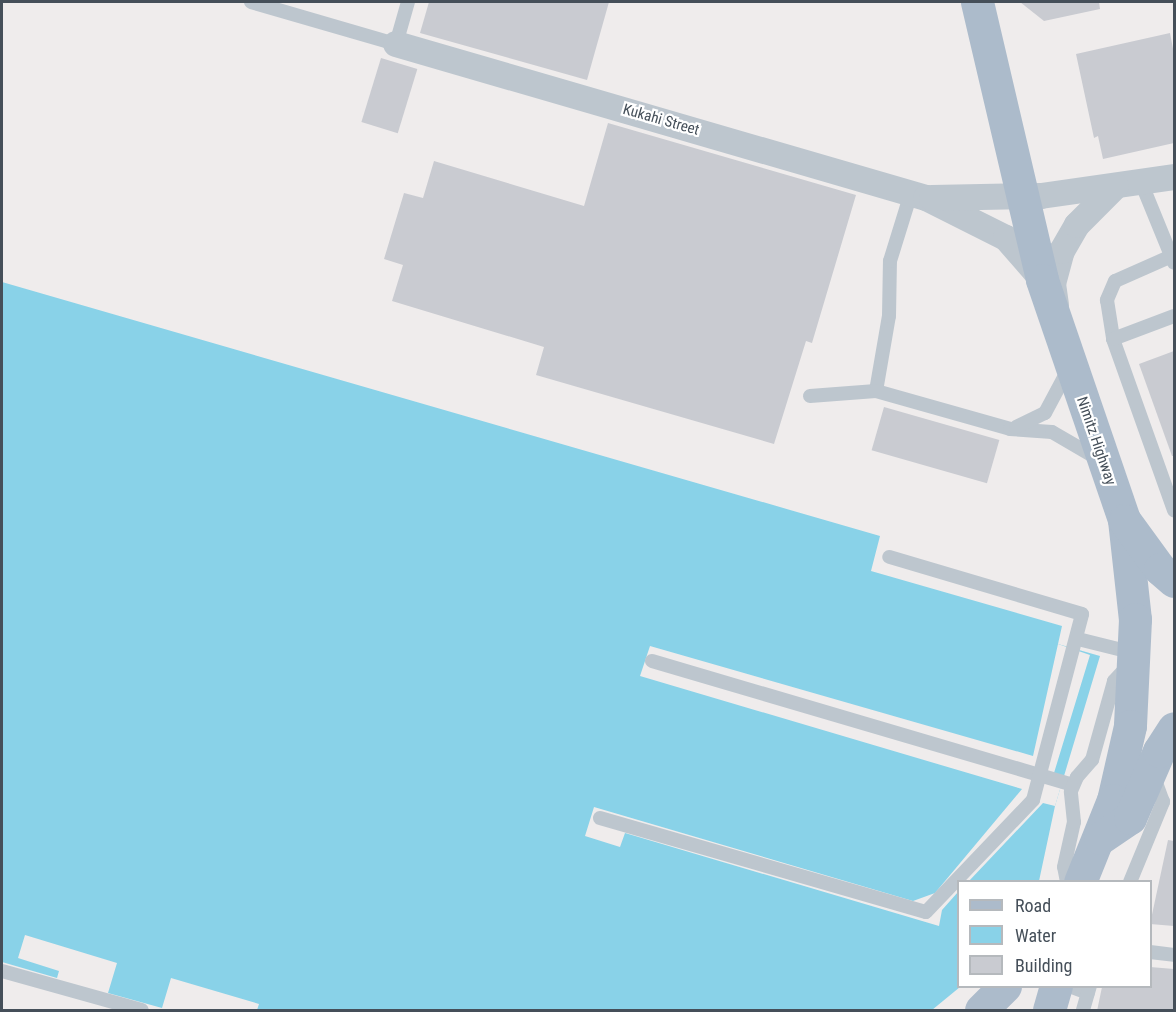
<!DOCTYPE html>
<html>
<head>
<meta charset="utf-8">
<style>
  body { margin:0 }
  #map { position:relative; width:1176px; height:1012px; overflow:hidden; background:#efecec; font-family:"Roboto Condensed",sans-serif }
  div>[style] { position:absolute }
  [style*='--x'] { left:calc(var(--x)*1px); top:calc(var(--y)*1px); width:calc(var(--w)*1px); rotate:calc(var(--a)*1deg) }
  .water>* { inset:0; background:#89d2e8 }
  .pier>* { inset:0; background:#efecec }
  .building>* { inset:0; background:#c9cbd1; transform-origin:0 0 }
  .lane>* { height:14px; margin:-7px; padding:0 7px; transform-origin:7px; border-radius:7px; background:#bdc6ce }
  .street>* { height:26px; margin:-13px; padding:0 13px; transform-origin:13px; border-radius:13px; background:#bdc6ce }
  .primary>* { height:33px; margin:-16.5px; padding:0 16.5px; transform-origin:16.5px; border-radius:16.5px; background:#acbbcb }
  span { translate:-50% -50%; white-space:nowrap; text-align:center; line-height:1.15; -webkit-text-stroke:4.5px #fff; paint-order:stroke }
  .street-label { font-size:15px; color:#454f59 }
  .frame { position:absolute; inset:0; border:3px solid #454f59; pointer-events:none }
  .legend { position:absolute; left:957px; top:880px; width:195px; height:108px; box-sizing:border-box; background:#fff; border:2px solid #b5b9bd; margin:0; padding:8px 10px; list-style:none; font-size:18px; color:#454f59 }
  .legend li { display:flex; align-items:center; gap:12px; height:30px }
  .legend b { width:30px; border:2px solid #b5b9bd }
</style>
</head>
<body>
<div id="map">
  <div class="water">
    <div style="clip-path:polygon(2px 282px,880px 536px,871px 571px,1062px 626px,1058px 644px,1100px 656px,1055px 806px,1039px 881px,958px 882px,960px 987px,932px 1010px,257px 1010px,259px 1004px,171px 978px,162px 1008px,108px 993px,117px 963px,25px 935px,18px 958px,59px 971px,57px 978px,2px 962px)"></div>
  </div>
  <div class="pier">
    <div style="clip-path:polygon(1058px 644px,1090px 655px,1054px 773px,1064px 776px,1055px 806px,1043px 803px,969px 881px,958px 882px,958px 892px,942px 910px,939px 926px,625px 833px,620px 847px,585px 836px,594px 807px,913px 901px,935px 893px,1022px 789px,640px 676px,650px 646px,1033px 756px)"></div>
  </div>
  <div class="building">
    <div style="clip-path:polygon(429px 2px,609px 2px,587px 80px,420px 33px)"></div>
    <div style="clip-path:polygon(1020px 2px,1099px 2px,1100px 9px,1044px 21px)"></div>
    <div style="clip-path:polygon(1170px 33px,1174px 54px,1174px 143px,1103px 159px,1098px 136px,1094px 138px,1076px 54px)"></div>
    <div style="left:381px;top:58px;width:38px;height:67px;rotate:17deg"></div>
    <div style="clip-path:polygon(608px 123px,856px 195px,812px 343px,806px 341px,774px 444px,536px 375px,544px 347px,392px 301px,403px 265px,384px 259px,404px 193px,423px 198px,434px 161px,584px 206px)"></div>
    <div style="clip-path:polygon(1174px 351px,1174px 456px,1172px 456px,1139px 364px)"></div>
    <div style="left:884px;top:407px;width:120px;height:45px;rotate:16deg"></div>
    <div style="clip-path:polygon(1168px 840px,1174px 841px,1174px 926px,1150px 924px)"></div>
    <div style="clip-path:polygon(1150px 967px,1174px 969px,1174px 1011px,1097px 1011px,1102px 987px,1150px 987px)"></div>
  </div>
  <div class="lane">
    <div style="--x:251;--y:2;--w:151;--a:16.2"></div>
    <div style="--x:396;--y:44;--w:44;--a:-74.1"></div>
    <div style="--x:1141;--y:182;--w:87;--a:67.8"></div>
    <div style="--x:1174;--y:255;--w:64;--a:156.2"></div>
    <div style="--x:1115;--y:281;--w:21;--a:113"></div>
    <div style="--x:1107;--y:300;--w:39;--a:81"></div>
    <div style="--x:1113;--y:339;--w:182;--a:70.4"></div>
    <div style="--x:1113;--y:339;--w:65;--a:-20.7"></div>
    <div style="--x:876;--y:391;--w:76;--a:-80.2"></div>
    <div style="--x:889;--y:316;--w:55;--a:-89"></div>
    <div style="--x:890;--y:261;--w:71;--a:-72.8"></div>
    <div style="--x:810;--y:396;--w:66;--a:-4.3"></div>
    <div style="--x:876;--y:391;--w:139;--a:15.8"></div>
    <div style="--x:1010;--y:429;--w:42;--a:4.1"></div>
    <div style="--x:1052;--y:432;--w:50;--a:30.2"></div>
    <div style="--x:1016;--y:427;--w:32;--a:-26"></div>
    <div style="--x:1045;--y:413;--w:51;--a:-61.9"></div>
    <div style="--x:1078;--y:639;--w:58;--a:14"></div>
    <div style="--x:652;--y:661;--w:439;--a:16.4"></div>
    <div style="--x:600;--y:818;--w:339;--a:16.1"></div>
    <div style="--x:926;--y:912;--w:155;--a:-46.3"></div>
    <div style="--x:1033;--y:800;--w:192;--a:-75.2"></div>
    <div style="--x:1082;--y:614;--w:201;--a:-163.5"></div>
    <div style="--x:1067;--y:882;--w:15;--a:-101"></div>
    <div style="--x:1064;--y:867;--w:46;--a:-77.5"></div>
    <div style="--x:1074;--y:822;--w:31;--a:-96"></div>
    <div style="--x:1071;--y:791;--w:15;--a:-67"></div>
    <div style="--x:1077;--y:777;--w:23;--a:-49"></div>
    <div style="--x:1092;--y:760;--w:82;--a:-74.4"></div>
    <div style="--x:1114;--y:681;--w:18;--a:-47"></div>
    <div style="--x:1130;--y:882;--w:87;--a:-67.6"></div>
    <div style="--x:1163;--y:802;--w:30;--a:-110"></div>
    <div style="--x:1150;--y:952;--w:24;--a:7"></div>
    <div style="--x:2;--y:971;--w:145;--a:15.6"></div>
    <div style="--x:1069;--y:986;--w:20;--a:20"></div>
    <div style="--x:1083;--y:1010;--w:25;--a:-74"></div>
  </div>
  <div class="street">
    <div style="--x:396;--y:44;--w:552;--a:16.2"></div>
    <div style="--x:926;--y:198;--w:89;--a:26.6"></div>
    <div style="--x:1006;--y:238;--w:52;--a:48.9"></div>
    <div style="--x:932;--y:198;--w:109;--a:-1.1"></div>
    <div style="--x:1041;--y:196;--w:134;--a:-8.1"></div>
    <div style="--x:1056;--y:305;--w:21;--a:-98"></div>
    <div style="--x:1053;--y:284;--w:34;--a:-75"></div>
    <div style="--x:1062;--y:251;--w:30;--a:-60"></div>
    <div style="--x:1077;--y:225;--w:55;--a:-45"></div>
  </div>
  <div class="primary">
    <div style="--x:977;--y:2;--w:285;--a:76.8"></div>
    <div style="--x:1042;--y:280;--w:254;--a:71.1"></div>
    <div style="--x:1124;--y:520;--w:100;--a:83.7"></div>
    <div style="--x:1135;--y:619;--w:107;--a:92.7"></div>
    <div style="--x:1130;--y:726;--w:76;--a:102.9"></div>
    <div style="--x:1113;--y:800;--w:88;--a:111.9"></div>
    <div style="--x:1125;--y:521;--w:59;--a:53.9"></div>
    <div style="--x:1160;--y:569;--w:18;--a:41"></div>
    <div style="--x:1100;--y:838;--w:36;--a:-34"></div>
    <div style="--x:1130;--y:818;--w:73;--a:-66.6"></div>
    <div style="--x:1159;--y:751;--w:27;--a:-57"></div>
    <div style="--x:981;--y:1010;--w:34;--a:-45"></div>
    <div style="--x:1049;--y:1010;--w:25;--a:-74"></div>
  </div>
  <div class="street-label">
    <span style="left:661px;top:120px;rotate:16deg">Kukahi Street</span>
    <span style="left:1096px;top:441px;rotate:71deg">Nimitz Highway</span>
  </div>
  <div class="frame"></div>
  <ul class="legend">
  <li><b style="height:8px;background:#acbbcb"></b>Road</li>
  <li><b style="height:16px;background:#89d2e8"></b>Water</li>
  <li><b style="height:16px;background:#c9cbd1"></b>Building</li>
  </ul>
</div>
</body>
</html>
